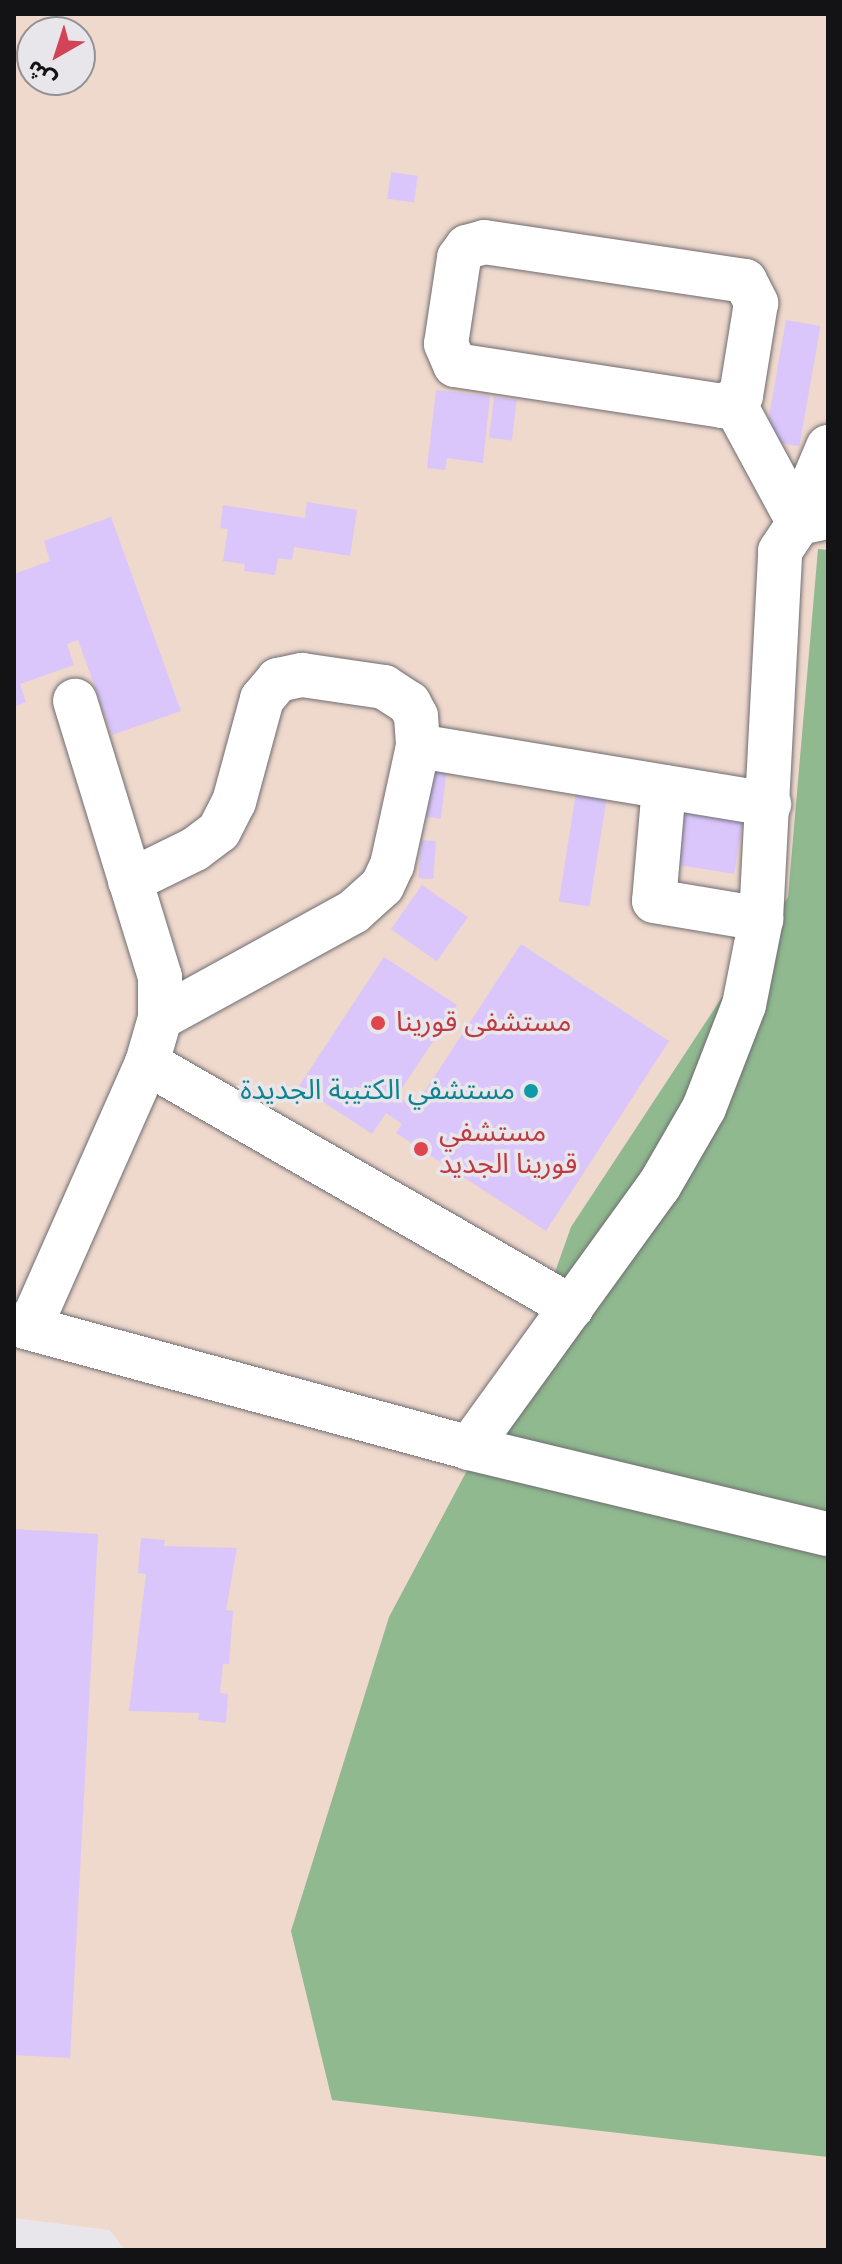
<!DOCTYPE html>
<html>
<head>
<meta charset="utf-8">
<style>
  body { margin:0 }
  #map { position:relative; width:842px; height:2264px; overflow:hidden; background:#e8e6ea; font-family:Spectral,"Noto Sans Arabic",serif }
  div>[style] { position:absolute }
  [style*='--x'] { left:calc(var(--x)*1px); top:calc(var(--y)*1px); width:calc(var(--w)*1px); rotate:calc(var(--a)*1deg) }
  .medical>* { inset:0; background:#efd8cc }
  .forest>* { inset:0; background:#90b98f }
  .building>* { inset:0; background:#dac6fb; transform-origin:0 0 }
  .roads { filter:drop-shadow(0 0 2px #6e6d71) drop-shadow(0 0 2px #6e6d71) }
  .minor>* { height:44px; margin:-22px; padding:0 22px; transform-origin:22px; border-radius:22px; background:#fff }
  .dots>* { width:22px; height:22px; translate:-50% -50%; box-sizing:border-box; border:4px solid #e8e6ea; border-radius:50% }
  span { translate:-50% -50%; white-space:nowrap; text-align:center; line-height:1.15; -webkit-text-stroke:7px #e8e6ea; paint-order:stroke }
  .health-label { font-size:28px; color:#be3a42 }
  .left { translate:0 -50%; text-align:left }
  .culture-label { font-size:28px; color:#0d838f }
  .right { translate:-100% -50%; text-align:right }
  .frame { position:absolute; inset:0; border:16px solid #131214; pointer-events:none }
  .north { position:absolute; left:16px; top:16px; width:80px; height:80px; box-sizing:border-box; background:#e8e6ea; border:2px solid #939194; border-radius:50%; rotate:219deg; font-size:22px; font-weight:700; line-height:32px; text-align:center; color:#131214 }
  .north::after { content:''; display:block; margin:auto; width:28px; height:36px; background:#d34357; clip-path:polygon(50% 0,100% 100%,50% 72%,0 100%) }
</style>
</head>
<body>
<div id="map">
  <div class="medical">
    <div style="clip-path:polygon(evenodd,14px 14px,828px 14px,828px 2250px,125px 2250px,110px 2230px,14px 2218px,14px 14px,32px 32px,80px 32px,80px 80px,32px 80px,32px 32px)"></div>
  </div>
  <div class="forest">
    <div style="clip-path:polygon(818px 549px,828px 550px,828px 2157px,332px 2100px,291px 1931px,389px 1617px,520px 1371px,571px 1227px,788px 897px)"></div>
  </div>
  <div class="building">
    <div style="left:391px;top:172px;width:27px;height:27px;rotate:8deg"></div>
    <div style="left:786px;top:320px;width:35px;height:122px;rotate:10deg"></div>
    <div style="clip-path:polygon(436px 390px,490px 396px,483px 463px,447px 458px,445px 470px,427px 468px)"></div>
    <div style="left:494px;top:397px;width:23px;height:41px;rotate:7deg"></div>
    <div style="clip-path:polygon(307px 502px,357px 510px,350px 556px,294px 547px,292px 560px,278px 558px,275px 575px,244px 571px,245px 564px,223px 561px,228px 529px,220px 528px,223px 505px,305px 518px)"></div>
    <div style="clip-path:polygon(111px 517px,181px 711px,112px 735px,78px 640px,67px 644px,74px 665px,20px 684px,26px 702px,14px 707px,14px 574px,50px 561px,44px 541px)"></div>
    <div style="left:430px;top:767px;width:17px;height:50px;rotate:7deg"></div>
    <div style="left:577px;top:787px;width:31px;height:116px;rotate:9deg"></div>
    <div style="left:684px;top:801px;width:61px;height:64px;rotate:9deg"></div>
    <div style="left:421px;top:840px;width:15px;height:38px;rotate:4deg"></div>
    <div style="left:422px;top:885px;width:56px;height:54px;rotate:35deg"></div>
    <div style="clip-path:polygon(521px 944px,669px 1041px,546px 1231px,396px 1133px,402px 1124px,386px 1113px,372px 1134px,299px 1086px,384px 957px,457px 1005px,397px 1096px,414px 1108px)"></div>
    <div style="clip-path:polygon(14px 1529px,98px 1534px,70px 2058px,14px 2055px)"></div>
    <div style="clip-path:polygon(141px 1538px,165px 1540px,164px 1546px,237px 1548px,226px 1610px,233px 1611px,229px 1664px,223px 1664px,220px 1693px,228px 1694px,226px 1723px,198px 1720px,199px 1713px,129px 1711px,146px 1574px,138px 1573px)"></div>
  </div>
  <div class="roads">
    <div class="minor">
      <div style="--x:484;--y:242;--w:264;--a:8.5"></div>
      <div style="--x:745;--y:281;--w:25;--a:63"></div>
      <div style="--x:756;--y:303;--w:94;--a:99.2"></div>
      <div style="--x:741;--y:396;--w:21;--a:151"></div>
      <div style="--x:723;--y:406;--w:271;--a:-171.3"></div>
      <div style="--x:455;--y:365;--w:23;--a:-113"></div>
      <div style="--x:446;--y:344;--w:87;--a:-81.4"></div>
      <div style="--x:459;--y:258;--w:14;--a:-54"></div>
      <div style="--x:467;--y:247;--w:18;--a:-16"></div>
      <div style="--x:734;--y:403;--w:136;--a:61.6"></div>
      <div style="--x:816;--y:517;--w:37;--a:-93"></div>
      <div style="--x:814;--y:480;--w:36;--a:-67"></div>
      <div style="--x:418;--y:746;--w:356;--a:9.4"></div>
      <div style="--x:664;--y:787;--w:114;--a:95"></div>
      <div style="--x:654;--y:901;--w:109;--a:9.5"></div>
      <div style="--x:130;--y:881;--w:72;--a:-26.2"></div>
      <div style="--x:195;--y:849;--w:30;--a:-37"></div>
      <div style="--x:219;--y:831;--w:33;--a:-63"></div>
      <div style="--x:234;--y:802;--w:107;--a:-74.8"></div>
      <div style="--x:262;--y:699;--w:25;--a:-50"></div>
      <div style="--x:278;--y:680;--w:25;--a:-12"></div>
      <div style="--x:302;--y:675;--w:83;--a:8.3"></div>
      <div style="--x:384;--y:687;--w:30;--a:33"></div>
      <div style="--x:409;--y:703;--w:15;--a:62"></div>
      <div style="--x:416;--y:716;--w:30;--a:86"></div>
      <div style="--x:418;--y:746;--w:122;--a:102.3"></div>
      <div style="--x:392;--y:865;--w:23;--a:115"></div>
      <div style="--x:382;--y:886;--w:39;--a:138"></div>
      <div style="--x:353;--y:912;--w:220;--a:151.2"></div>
      <div style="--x:147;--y:1063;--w:490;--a:29.9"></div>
      <div style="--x:14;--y:1324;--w:472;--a:15.2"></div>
      <div style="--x:469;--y:1448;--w:369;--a:13.5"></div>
      <div style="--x:30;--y:1327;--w:289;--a:-66.1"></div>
      <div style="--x:147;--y:1063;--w:47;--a:-73.9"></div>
      <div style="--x:160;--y:1018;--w:41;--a:-90"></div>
      <div style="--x:160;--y:977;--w:289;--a:-107.1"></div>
      <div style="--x:469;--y:1448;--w:324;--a:-54.1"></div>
      <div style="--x:659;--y:1186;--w:90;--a:-60"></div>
      <div style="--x:704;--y:1108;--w:110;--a:-68.8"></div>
      <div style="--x:744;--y:1005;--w:88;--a:-78.8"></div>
      <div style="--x:761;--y:919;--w:368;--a:-87"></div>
      <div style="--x:780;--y:551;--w:34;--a:-56"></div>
      <div style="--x:799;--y:523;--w:30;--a:-12"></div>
    </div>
  </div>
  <div class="dots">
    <div style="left:378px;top:1023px;background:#e0444e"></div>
    <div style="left:531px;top:1091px;background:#0f9aa8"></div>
    <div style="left:421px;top:1149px;background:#e0444e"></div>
  </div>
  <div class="health-label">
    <span class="left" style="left:396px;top:1023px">مستشفى قورينا</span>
    <span class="left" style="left:439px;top:1149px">مستشفي<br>قورينا الجديد</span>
  </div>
  <div class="culture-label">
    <span class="right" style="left:515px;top:1091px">مستشفي الكتيبة الجديدة</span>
  </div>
  <div class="frame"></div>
  <div class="north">ش</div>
</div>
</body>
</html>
